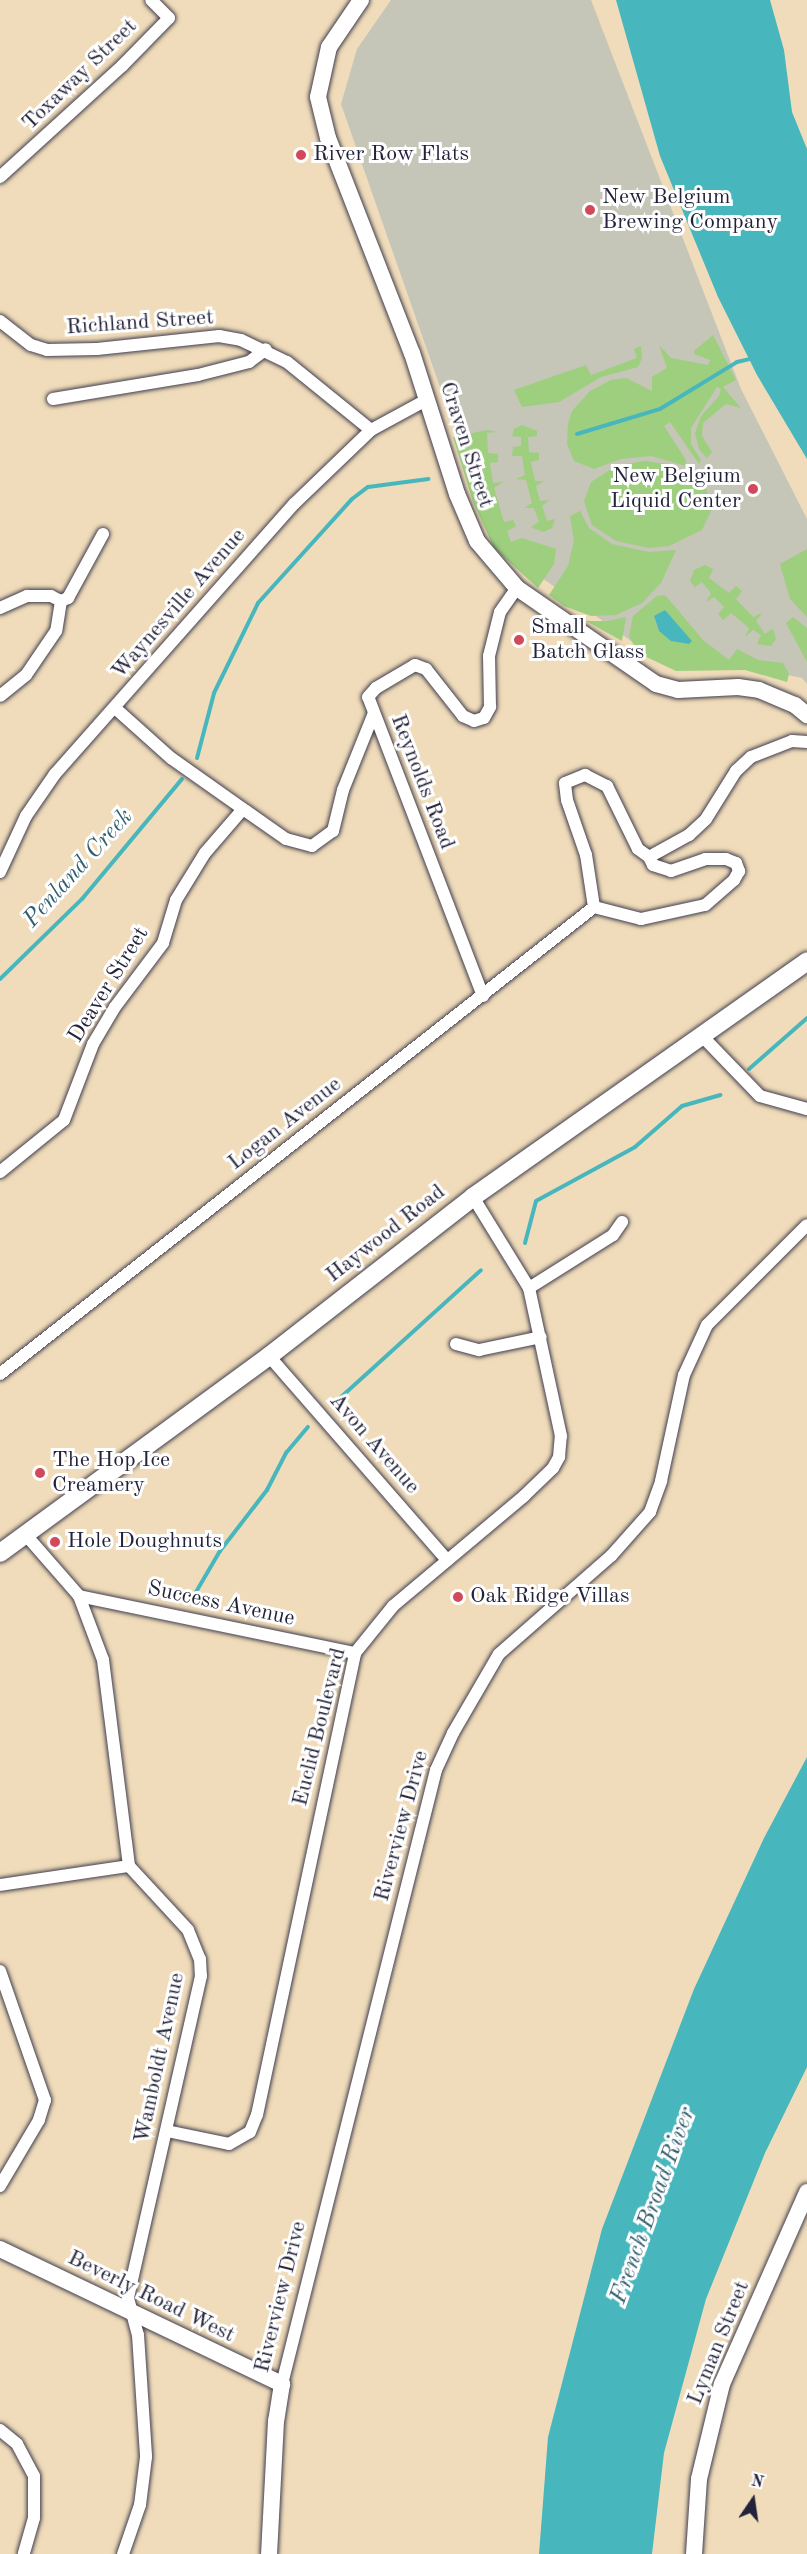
<!DOCTYPE html>
<html>
<head>
<meta charset="utf-8">
<style>
  body { margin:0 }
  #map { position:relative; width:807px; height:2554px; overflow:hidden; background:#f0dcba; font-family:"Old Standard TT",serif }
  div>[style] { position:absolute }
  [style*='--x'] { left:calc(var(--x)*1px); top:calc(var(--y)*1px); width:calc(var(--w)*1px); rotate:calc(var(--a)*1deg) }
  .industrial>* { inset:0; background:#c5c5b8 }
  .green>* { inset:0; background:#9ecf7e }
  .water>* { inset:0; background:#47b7bd }
  .stream>* { height:4px; margin:-2px; padding:0 2px; transform-origin:2px; border-radius:2px; background:#47b7bd }
  .roads { filter:drop-shadow(0 0 2px #413e4e) drop-shadow(0 0 2px #413e4e) }
  .street>* { height:12px; margin:-6px; padding:0 6px; transform-origin:6px; border-radius:6px; background:#fff }
  .secondary>* { height:16px; margin:-8px; padding:0 8px; transform-origin:8px; border-radius:8px; background:#fff }
  .primary>* { height:18px; margin:-9px; padding:0 9px; transform-origin:9px; border-radius:9px; background:#fff }
  .dots>* { width:16px; height:16px; translate:-50% -50%; box-sizing:border-box; border:3px solid #fff; border-radius:50% }
  span { translate:-50% -50%; white-space:nowrap; text-align:center; line-height:1.15; -webkit-text-stroke:6px #fff; paint-order:stroke }
  .street-label { font-size:22px; color:#22223b }
  .poi-label { font-size:22px; color:#22223b }
  .left { translate:0 -50%; text-align:left }
  .right { translate:-100% -50%; text-align:right }
  .water-label { font-size:24px; color:#315e6f; font-style:italic }
  .north { position:absolute; left:723px; top:2470px; width:60px; height:60px; -webkit-text-stroke:4px #fff; paint-order:stroke; rotate:13deg; font-size:16px; font-weight:700; line-height:24px; text-align:center; color:#22223b }
  .north::after { content:''; display:block; margin:auto; width:21px; height:27px; background:#22223b; clip-path:polygon(50% 0,100% 100%,50% 72%,0 100%) }
</style>
</head>
<body>
<div id="map">
  <div class="industrial">
    <div style="clip-path:polygon(391px 0,591px 0,741px 389px,807px 519px,807px 684px,802px 678px,738px 665px,665px 665px,518px 561px,461px 447px,341px 104px,357px 49px)"></div>
  </div>
  <div class="green">
    <div style="clip-path:polygon(713px 335px,736px 380px,723px 387px,741px 408px,726px 404px,703px 423px,702px 436px,712px 452px,707px 458px,699px 449px,695px 433px,701px 416px,719px 396px,721px 389px,717px 387px,691px 428px,691px 444px,701px 460px,699px 464px,670px 422px,664px 426px,686px 460px,686px 466px,651px 456px,621px 459px,594px 469px,574px 461px,567px 444px,568px 424px,572px 411px,590px 391px,611px 380px,626px 378px,652px 391px,652px 377px,667px 368px,659px 345px,671px 358px,708px 365px,710px 360px,694px 354px,694px 351px)"></div>
    <div style="clip-path:polygon(641px 346px,642px 358px,638px 367px,601px 377px,559px 402px,522px 407px,514px 390px,586px 365px,591px 375px,637px 358px,634px 349px)"></div>
    <div style="clip-path:polygon(522px 425px,537px 431px,537px 436px,528px 437px,529px 452px,539px 453px,539px 460px,531px 462px,535px 481px,544px 481px,536px 486px,540px 501px,549px 500px,542px 506px,547px 521px,555px 519px,552px 528px,543px 532px,531px 527px,539px 522px,534px 508px,524px 508px,532px 503px,526px 480px,516px 479px,525px 475px,522px 456px,512px 456px,513px 447px,521px 446px,521px 437px,512px 436px,514px 429px)"></div>
    <div style="clip-path:polygon(487px 430px,497px 432px,487px 433px,488px 453px,498px 454px,498px 462px,490px 463px,493px 483px,503px 482px,494px 488px,504px 522px,513px 520px,516px 526px,507px 531px,511px 542px,522px 538px,556px 549px,554px 564px,538px 588px,494px 548px,473px 502px,453px 437px)"></div>
    <div style="clip-path:polygon(644px 461px,667px 464px,704px 484px,713px 507px,702px 530px,669px 546px,649px 548px,616px 541px,592px 525px,584px 501px,591px 482px,616px 466px)"></div>
    <div style="clip-path:polygon(580px 511px,589px 528px,612px 544px,649px 552px,676px 550px,661px 583px,642px 603px,616px 615px,591px 616px,564px 606px,549px 595px,568px 566px,574px 541px,570px 516px)"></div>
    <div style="clip-path:polygon(807px 549px,807px 617px,790px 599px,780px 564px)"></div>
    <div style="clip-path:polygon(705px 565px,713px 569px,709px 578px,729px 593px,736px 586px,742px 591px,736px 599px,753px 617px,762px 613px,756px 621px,765px 634px,772px 629px,774px 632px,776px 639px,771px 646px,757px 644px,761px 635px,753px 630px,745px 637px,749px 628px,731px 613px,723px 620px,718px 614px,724px 607px,714px 597px,706px 602px,711px 593px,702px 582px,695px 587px,690px 581px,694px 570px)"></div>
    <div style="clip-path:polygon(evenodd,665px 595px,703px 640px,729px 660px,737px 649px,758px 660px,783px 663px,789px 674px,787px 682px,745px 670px,676px 671px,638px 653px,629px 636px,633px 616px,657px 596px,665px 595px,665px 610px,680px 629px,692px 641px,659px 631px,654px 618px,665px 610px)"></div>
    <div style="clip-path:polygon(626px 617px,622px 641px,586px 621px,608px 621px)"></div>
    <div style="clip-path:polygon(793px 617px,807px 628px,807px 662px,786px 623px)"></div>
  </div>
  <div class="water">
    <div style="clip-path:polygon(616px 0,770px 0,784px 50px,792px 112px,807px 149px,807px 459px,757px 375px,718px 297px,660px 156px)"></div>
    <div style="clip-path:polygon(665px 610px,692px 641px,689px 644px,671px 641px,659px 631px,654px 616px)"></div>
    <div style="clip-path:polygon(807px 1757px,807px 2067px,765px 2153px,706px 2299px,664px 2453px,652px 2554px,539px 2554px,548px 2437px,602px 2229px,694px 1989px,764px 1838px)"></div>
  </div>
  <div class="stream">
    <div style="--x:577;--y:434;--w:87;--a:-16.8"></div>
    <div style="--x:660;--y:409;--w:90;--a:-31.4"></div>
    <div style="--x:737;--y:362;--w:17;--a:-13"></div>
    <div style="--x:197;--y:758;--w:67;--a:-75.3"></div>
    <div style="--x:214;--y:693;--w:100;--a:-63.9"></div>
    <div style="--x:258;--y:603;--w:140;--a:-47.9"></div>
    <div style="--x:352;--y:499;--w:20;--a:-37"></div>
    <div style="--x:368;--y:487;--w:61;--a:-7.6"></div>
    <div style="--x:0;--y:979;--w:115;--a:-44.3"></div>
    <div style="--x:82;--y:899;--w:156;--a:-50.2"></div>
    <div style="--x:749;--y:1069;--w:77;--a:-41.3"></div>
    <div style="--x:525;--y:1243;--w:43;--a:-75.3"></div>
    <div style="--x:536;--y:1201;--w:113;--a:-28.6"></div>
    <div style="--x:635;--y:1147;--w:62;--a:-41.1"></div>
    <div style="--x:682;--y:1106;--w:40;--a:-16"></div>
    <div style="--x:340;--y:1398;--w:190;--a:-42.2"></div>
    <div style="--x:196;--y:1592;--w:48;--a:-59.7"></div>
    <div style="--x:220;--y:1551;--w:77;--a:-52.4"></div>
    <div style="--x:267;--y:1490;--w:42;--a:-62.8"></div>
    <div style="--x:286;--y:1453;--w:34;--a:-50"></div>
  </div>
  <div class="roads">
    <div class="street">
      <div style="--x:0;--y:177;--w:165;--a:-42.3"></div>
      <div style="--x:122;--y:66;--w:67;--a:-45.6"></div>
      <div style="--x:169;--y:18;--w:25;--a:-135"></div>
      <div style="--x:0;--y:321;--w:39;--a:38"></div>
      <div style="--x:31;--y:345;--w:17;--a:17"></div>
      <div style="--x:47;--y:350;--w:50;--a:-1.1"></div>
      <div style="--x:97;--y:349;--w:123;--a:-6.1"></div>
      <div style="--x:219;--y:336;--w:22;--a:10"></div>
      <div style="--x:241;--y:340;--w:51;--a:25.6"></div>
      <div style="--x:287;--y:362;--w:108;--a:39"></div>
      <div style="--x:53;--y:399;--w:147;--a:-9.4"></div>
      <div style="--x:198;--y:375;--w:53;--a:-14.3"></div>
      <div style="--x:249;--y:362;--w:21;--a:-37"></div>
      <div style="--x:61;--y:601;--w:8;--a:-23"></div>
      <div style="--x:68;--y:598;--w:73;--a:-61.3"></div>
      <div style="--x:0;--y:608;--w:30;--a:-24"></div>
      <div style="--x:27;--y:596;--w:24;--a:0"></div>
      <div style="--x:51;--y:596;--w:11;--a:27"></div>
      <div style="--x:61;--y:601;--w:30;--a:99"></div>
      <div style="--x:56;--y:631;--w:53;--a:124.3"></div>
      <div style="--x:26;--y:675;--w:33;--a:141"></div>
      <div style="--x:115;--y:708;--w:75;--a:41.8"></div>
      <div style="--x:171;--y:758;--w:92;--a:35.2"></div>
      <div style="--x:246;--y:811;--w:49;--a:35"></div>
      <div style="--x:286;--y:839;--w:27;--a:15"></div>
      <div style="--x:312;--y:846;--w:26;--a:-36"></div>
      <div style="--x:333;--y:831;--w:42;--a:-76.3"></div>
      <div style="--x:343;--y:790;--w:83;--a:-68.1"></div>
      <div style="--x:585;--y:775;--w:25;--a:27"></div>
      <div style="--x:607;--y:786;--w:70;--a:63.8"></div>
      <div style="--x:638;--y:849;--w:14;--a:36"></div>
      <div style="--x:649;--y:857;--w:9;--a:63"></div>
      <div style="--x:653;--y:865;--w:19;--a:18"></div>
      <div style="--x:671;--y:871;--w:36;--a:-19"></div>
      <div style="--x:705;--y:859;--w:21;--a:0"></div>
      <div style="--x:726;--y:859;--w:11;--a:22"></div>
      <div style="--x:736;--y:863;--w:9;--a:69"></div>
      <div style="--x:739;--y:871;--w:10;--a:119"></div>
      <div style="--x:734;--y:880;--w:38;--a:139"></div>
      <div style="--x:705;--y:905;--w:66;--a:167.7"></div>
      <div style="--x:641;--y:919;--w:49;--a:-165.7"></div>
      <div style="--x:594;--y:907;--w:53;--a:-98.7"></div>
      <div style="--x:586;--y:855;--w:58;--a:-109.1"></div>
      <div style="--x:567;--y:800;--w:17;--a:-97"></div>
      <div style="--x:565;--y:783;--w:22;--a:-22"></div>
      <div style="--x:649;--y:857;--w:46;--a:-28.8"></div>
      <div style="--x:689;--y:835;--w:23;--a:-43"></div>
      <div style="--x:706;--y:819;--w:57;--a:-58"></div>
      <div style="--x:736;--y:771;--w:21;--a:-43"></div>
      <div style="--x:751;--y:757;--w:44;--a:-21.3"></div>
      <div style="--x:792;--y:741;--w:15;--a:4"></div>
      <div style="--x:0;--y:872;--w:62;--a:-65.1"></div>
      <div style="--x:26;--y:816;--w:51;--a:-55.4"></div>
      <div style="--x:55;--y:774;--w:361;--a:-48.5"></div>
      <div style="--x:294;--y:504;--w:107;--a:-43.9"></div>
      <div style="--x:371;--y:430;--w:65;--a:-28.5"></div>
      <div style="--x:483;--y:996;--w:320;--a:-111"></div>
      <div style="--x:368;--y:697;--w:12;--a:-48"></div>
      <div style="--x:376;--y:688;--w:45;--a:-30.5"></div>
      <div style="--x:415;--y:665;--w:12;--a:20"></div>
      <div style="--x:426;--y:669;--w:60;--a:51.8"></div>
      <div style="--x:463;--y:716;--w:12;--a:24"></div>
      <div style="--x:474;--y:721;--w:10;--a:-17"></div>
      <div style="--x:484;--y:718;--w:13;--a:-61"></div>
      <div style="--x:490;--y:707;--w:51;--a:-91.1"></div>
      <div style="--x:489;--y:656;--w:45;--a:-76"></div>
      <div style="--x:500;--y:612;--w:29;--a:-55"></div>
      <div style="--x:703;--y:1037;--w:82;--a:46"></div>
      <div style="--x:760;--y:1096;--w:49;--a:15.5"></div>
      <div style="--x:0;--y:1172;--w:82;--a:-39.1"></div>
      <div style="--x:64;--y:1120;--w:81;--a:-69.1"></div>
      <div style="--x:93;--y:1044;--w:43;--a:-59.3"></div>
      <div style="--x:115;--y:1007;--w:80;--a:-53.1"></div>
      <div style="--x:163;--y:943;--w:45;--a:-73.2"></div>
      <div style="--x:176;--y:900;--w:55;--a:-58.3"></div>
      <div style="--x:205;--y:853;--w:58;--a:-49.2"></div>
      <div style="--x:529;--y:1288;--w:99;--a:-32.2"></div>
      <div style="--x:613;--y:1235;--w:16;--a:-55"></div>
      <div style="--x:456;--y:1344;--w:24;--a:15"></div>
      <div style="--x:479;--y:1350;--w:63;--a:-11.8"></div>
      <div style="--x:269;--y:1356;--w:271;--a:48.9"></div>
      <div style="--x:0;--y:1374;--w:756;--a:-38.17"></div>
      <div style="--x:25;--y:1534;--w:82;--a:48.9"></div>
      <div style="--x:79;--y:1596;--w:68;--a:69.4"></div>
      <div style="--x:103;--y:1660;--w:208;--a:82.8"></div>
      <div style="--x:129;--y:1866;--w:87;--a:47.3"></div>
      <div style="--x:188;--y:1930;--w:31;--a:68"></div>
      <div style="--x:200;--y:1959;--w:17;--a:87"></div>
      <div style="--x:201;--y:1976;--w:330;--a:102.8"></div>
      <div style="--x:128;--y:2298;--w:38;--a:75"></div>
      <div style="--x:138;--y:2335;--w:122;--a:86.2"></div>
      <div style="--x:146;--y:2457;--w:48;--a:97.1"></div>
      <div style="--x:140;--y:2505;--w:52;--a:109.1"></div>
      <div style="--x:79;--y:1596;--w:282;--a:11.7"></div>
      <div style="--x:0;--y:1885;--w:130;--a:-8.4"></div>
      <div style="--x:0;--y:1971;--w:137;--a:70.8"></div>
      <div style="--x:45;--y:2100;--w:21;--a:107"></div>
      <div style="--x:39;--y:2120;--w:77;--a:120.6"></div>
      <div style="--x:167;--y:2131;--w:63;--a:11.8"></div>
      <div style="--x:229;--y:2144;--w:24;--a:-30"></div>
      <div style="--x:250;--y:2132;--w:18;--a:-68"></div>
      <div style="--x:257;--y:2115;--w:472;--a:-78"></div>
      <div style="--x:355;--y:1653;--w:60;--a:-51"></div>
      <div style="--x:393;--y:1606;--w:171;--a:-40"></div>
      <div style="--x:524;--y:1496;--w:40;--a:-44"></div>
      <div style="--x:553;--y:1468;--w:13;--a:-61"></div>
      <div style="--x:559;--y:1457;--w:21;--a:-85"></div>
      <div style="--x:561;--y:1436;--w:151;--a:-102.2"></div>
      <div style="--x:529;--y:1288;--w:107;--a:-121.6"></div>
      <div style="--x:282;--y:2384;--w:633;--a:-75.92"></div>
      <div style="--x:436;--y:1770;--w:41;--a:-65.3"></div>
      <div style="--x:453;--y:1733;--w:91;--a:-59.8"></div>
      <div style="--x:499;--y:1654;--w:149;--a:-41.2"></div>
      <div style="--x:611;--y:1556;--w:59;--a:-48.4"></div>
      <div style="--x:650;--y:1512;--w:33;--a:-70"></div>
      <div style="--x:661;--y:1481;--w:108;--a:-77.8"></div>
      <div style="--x:684;--y:1375;--w:55;--a:-65.3"></div>
      <div style="--x:707;--y:1325;--w:141;--a:-45"></div>
      <div style="--x:0;--y:2430;--w:22;--a:39"></div>
      <div style="--x:17;--y:2444;--w:36;--a:62"></div>
      <div style="--x:34;--y:2476;--w:42;--a:90"></div>
      <div style="--x:34;--y:2518;--w:37;--a:106"></div>
    </div>
    <div class="secondary">
      <div style="--x:361;--y:0;--w:57;--a:124.2"></div>
      <div style="--x:329;--y:47;--w:51;--a:102.4"></div>
      <div style="--x:318;--y:97;--w:42;--a:76.3"></div>
      <div style="--x:328;--y:138;--w:231;--a:68.7"></div>
      <div style="--x:412;--y:353;--w:148;--a:72.3"></div>
      <div style="--x:457;--y:494;--w:51;--a:66.9"></div>
      <div style="--x:477;--y:541;--w:62;--a:49.6"></div>
      <div style="--x:517;--y:588;--w:169;--a:34.6"></div>
      <div style="--x:656;--y:684;--w:23;--a:15"></div>
      <div style="--x:678;--y:690;--w:60;--a:-2.9"></div>
      <div style="--x:738;--y:687;--w:21;--a:8"></div>
      <div style="--x:759;--y:690;--w:39;--a:23"></div>
      <div style="--x:795;--y:705;--w:16;--a:40"></div>
      <div style="--x:0;--y:2249;--w:313;--a:25.6"></div>
      <div style="--x:282;--y:2384;--w:37;--a:99"></div>
      <div style="--x:276;--y:2421;--w:133;--a:93"></div>
      <div style="--x:694;--y:2554;--w:75;--a:-86.2"></div>
      <div style="--x:699;--y:2479;--w:98;--a:-76.4"></div>
      <div style="--x:722;--y:2384;--w:210;--a:-66.1"></div>
    </div>
    <div class="primary">
      <div style="--x:0;--y:1553;--w:333;--a:-36.2"></div>
      <div style="--x:269;--y:1356;--w:259;--a:-37.9"></div>
      <div style="--x:473;--y:1197;--w:409;--a:-35.2"></div>
    </div>
  </div>
  <div class="dots">
    <div style="left:301px;top:155px;background:#d1495b"></div>
    <div style="left:590px;top:210px;background:#d1495b"></div>
    <div style="left:753px;top:489px;background:#d1495b"></div>
    <div style="left:519px;top:640px;background:#d1495b"></div>
    <div style="left:40px;top:1473px;background:#d1495b"></div>
    <div style="left:55px;top:1542px;background:#d1495b"></div>
    <div style="left:458px;top:1597px;background:#d1495b"></div>
  </div>
  <div class="street-label">
    <span style="left:80px;top:75px;rotate:-44deg">Toxaway Street</span>
    <span style="left:140px;top:323px;rotate:-4deg">Richland Street</span>
    <span style="left:466px;top:445px;rotate:72deg">Craven Street</span>
    <span style="left:179px;top:604px;rotate:-49deg">Waynesville Avenue</span>
    <span style="left:422px;top:782px;rotate:69deg">Reynolds Road</span>
    <span style="left:109px;top:985px;rotate:-58deg">Deaver Street</span>
    <span style="left:285px;top:1124px;rotate:-38deg">Logan Avenue</span>
    <span style="left:386px;top:1234px;rotate:-38deg">Haywood Road</span>
    <span style="left:374px;top:1444px;rotate:49deg">Avon Avenue</span>
    <span style="left:221px;top:1604px;rotate:12deg">Success Avenue</span>
    <span style="left:320px;top:1727px;rotate:-76deg">Euclid Boulevard</span>
    <span style="left:402px;top:1826px;rotate:-75deg">Riverview Drive</span>
    <span style="left:160px;top:2058px;rotate:-78deg">Wamboldt Avenue</span>
    <span style="left:151px;top:2297px;rotate:26deg">Beverly Road West</span>
    <span style="left:281px;top:2297px;rotate:-76deg">Riverview Drive</span>
    <span style="left:719px;top:2343px;rotate:-68deg">Lyman Street</span>
  </div>
  <div class="poi-label">
    <span class="left" style="left:313px;top:155px">River Row Flats</span>
    <span class="left" style="left:602px;top:210px">New Belgium<br>Brewing Company</span>
    <span class="right" style="left:741px;top:489px">New Belgium<br>Liquid Center</span>
    <span class="left" style="left:531px;top:640px">Small<br>Batch Glass</span>
    <span class="left" style="left:52px;top:1473px">The Hop Ice<br>Creamery</span>
    <span class="left" style="left:67px;top:1542px">Hole Doughnuts</span>
    <span class="left" style="left:470px;top:1597px">Oak Ridge Villas</span>
  </div>
  <div class="water-label">
    <span style="left:79px;top:869px;rotate:-48deg">Penland Creek</span>
    <span style="left:654px;top:2206px;rotate:-70deg">French Broad River</span>
  </div>
  <div class="north">N</div>
</div>
</body>
</html>
